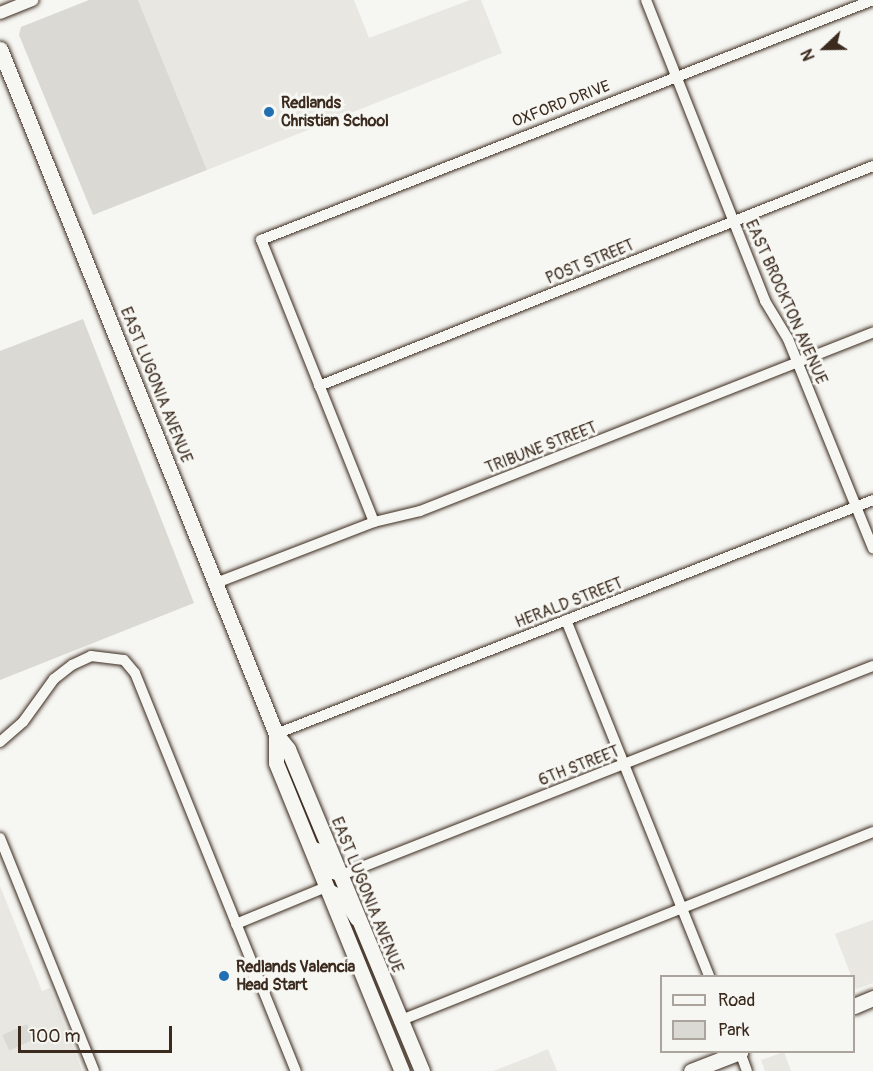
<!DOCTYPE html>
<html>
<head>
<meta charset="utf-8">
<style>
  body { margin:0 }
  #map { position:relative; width:873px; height:1071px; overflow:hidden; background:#f6f6f2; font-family:Pangolin,sans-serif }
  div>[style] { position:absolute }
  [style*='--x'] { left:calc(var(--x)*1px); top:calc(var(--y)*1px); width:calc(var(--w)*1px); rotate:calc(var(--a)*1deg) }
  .built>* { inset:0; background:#e8e7e2 }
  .green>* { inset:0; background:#dad9d3; transform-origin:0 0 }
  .roads { filter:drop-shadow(0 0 2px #3b2a1e) drop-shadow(0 0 2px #3b2a1e) }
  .minor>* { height:10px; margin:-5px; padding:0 5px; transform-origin:5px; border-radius:5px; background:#f6f6f2 }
  .tertiary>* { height:12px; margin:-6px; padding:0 6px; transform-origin:6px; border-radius:6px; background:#f6f6f2 }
  .secondary>* { height:15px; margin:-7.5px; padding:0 7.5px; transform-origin:7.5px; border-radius:7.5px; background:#f6f6f2 }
  .dots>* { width:16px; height:16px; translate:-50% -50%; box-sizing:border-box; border:3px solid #f6f6f2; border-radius:50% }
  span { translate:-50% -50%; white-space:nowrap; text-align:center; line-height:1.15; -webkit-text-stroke:6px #f6f6f2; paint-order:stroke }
  .poi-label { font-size:16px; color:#3b2a1e; font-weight:700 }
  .left { translate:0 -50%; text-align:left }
  .street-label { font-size:16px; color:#3b2a1e }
  .legend { position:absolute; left:660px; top:975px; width:195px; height:78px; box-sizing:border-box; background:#f6f6f2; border:2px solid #aba49d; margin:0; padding:8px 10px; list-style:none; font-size:18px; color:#3b2a1e }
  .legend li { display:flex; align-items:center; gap:12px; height:30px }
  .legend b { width:30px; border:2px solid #aba49d }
  .north { position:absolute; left:795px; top:18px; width:60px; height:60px; -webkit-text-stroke:4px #f6f6f2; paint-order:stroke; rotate:248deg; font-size:16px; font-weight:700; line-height:24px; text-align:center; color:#3b2a1e }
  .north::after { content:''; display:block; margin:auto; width:21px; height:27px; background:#3b2a1e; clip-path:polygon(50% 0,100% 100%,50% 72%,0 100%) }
  .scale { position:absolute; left:18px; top:1026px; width:154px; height:27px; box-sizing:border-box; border:3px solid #3b2a1e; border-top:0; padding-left:8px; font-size:18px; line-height:21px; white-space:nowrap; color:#3b2a1e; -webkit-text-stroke:4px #f6f6f2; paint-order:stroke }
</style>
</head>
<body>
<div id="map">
  <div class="built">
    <div style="clip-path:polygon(138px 0,354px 0,369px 38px,470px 0,481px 0,502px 53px,207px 170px)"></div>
    <div style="clip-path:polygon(0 886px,42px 991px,50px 988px,82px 1071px,0 1071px)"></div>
    <div style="clip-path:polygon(873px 920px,873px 983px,856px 989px,835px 934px)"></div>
    <div style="clip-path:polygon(548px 1049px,557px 1071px,493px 1071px,527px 1058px)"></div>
    <div style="clip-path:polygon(784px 1052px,791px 1071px,765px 1071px,761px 1060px)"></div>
  </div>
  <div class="green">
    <div style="clip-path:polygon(89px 0,138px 0,207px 170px,93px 215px,19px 35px,21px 27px)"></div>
    <div style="clip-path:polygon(83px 319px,194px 603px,0 680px,0 351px)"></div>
    <div style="left:27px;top:1024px;width:17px;height:27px;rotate:66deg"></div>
  </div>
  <div class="roads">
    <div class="minor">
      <div style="--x:646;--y:0;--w:324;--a:68.4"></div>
      <div style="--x:765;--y:301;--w:44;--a:58.8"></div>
      <div style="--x:788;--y:339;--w:226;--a:67.9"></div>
      <div style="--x:319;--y:386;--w:596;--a:-21.66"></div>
      <div style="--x:374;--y:522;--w:304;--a:-111.8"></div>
      <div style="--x:261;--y:240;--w:657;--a:-21.41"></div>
      <div style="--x:216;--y:583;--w:169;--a:-21.1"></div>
      <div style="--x:374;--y:522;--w:47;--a:-13.4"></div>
      <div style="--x:420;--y:511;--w:487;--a:-21.5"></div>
      <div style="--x:566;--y:620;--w:384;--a:68.1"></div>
      <div style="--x:276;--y:734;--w:641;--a:-21.4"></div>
      <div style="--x:0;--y:742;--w:30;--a:-41"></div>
      <div style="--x:23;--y:722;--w:53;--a:-54.2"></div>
      <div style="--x:54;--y:679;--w:23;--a:-38"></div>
      <div style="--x:72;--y:665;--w:21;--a:-25"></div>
      <div style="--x:91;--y:656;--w:33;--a:7"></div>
      <div style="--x:124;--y:660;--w:17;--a:50"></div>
      <div style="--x:135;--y:673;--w:429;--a:68"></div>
      <div style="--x:0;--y:838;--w:251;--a:68"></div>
      <div style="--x:309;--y:845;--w:12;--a:20"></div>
      <div style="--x:320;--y:849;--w:28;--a:63"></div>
      <div style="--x:333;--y:874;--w:6;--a:18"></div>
      <div style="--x:339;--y:876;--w:574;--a:-21.47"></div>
      <div style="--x:236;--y:924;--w:97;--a:-22.3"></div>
      <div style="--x:326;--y:887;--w:15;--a:28"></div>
      <div style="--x:339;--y:894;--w:31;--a:58"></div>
      <div style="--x:399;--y:1021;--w:510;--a:-21.74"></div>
      <div style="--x:740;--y:1052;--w:20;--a:70"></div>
    </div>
    <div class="tertiary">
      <div style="--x:0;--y:13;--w:35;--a:-22"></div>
    </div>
    <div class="secondary">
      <div style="--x:0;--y:49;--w:739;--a:68.05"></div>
      <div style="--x:276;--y:734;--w:19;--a:51"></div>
      <div style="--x:288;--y:749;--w:349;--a:67.4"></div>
      <div style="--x:276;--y:734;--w:29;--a:90"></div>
      <div style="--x:276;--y:763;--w:333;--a:67.8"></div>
      <div style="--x:854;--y:1006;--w:21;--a:-23"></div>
      <div style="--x:691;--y:1071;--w:53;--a:-21.2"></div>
    </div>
  </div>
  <div class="dots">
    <div style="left:269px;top:112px;background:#1f6fb2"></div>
    <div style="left:224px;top:976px;background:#1f6fb2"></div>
  </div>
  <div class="poi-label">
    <span class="left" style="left:281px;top:112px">Redlands<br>Christian School</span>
    <span class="left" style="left:236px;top:976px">Redlands Valencia<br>Head Start</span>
  </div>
  <div class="street-label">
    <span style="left:561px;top:104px;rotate:-21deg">OXFORD DRIVE</span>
    <span style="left:590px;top:262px;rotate:-22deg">POST STREET</span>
    <span style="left:786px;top:302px;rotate:66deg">EAST BROCKTON AVENUE</span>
    <span style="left:156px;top:385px;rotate:68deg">EAST LUGONIA AVENUE</span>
    <span style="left:541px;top:448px;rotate:-21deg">TRIBUNE STREET</span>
    <span style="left:569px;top:603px;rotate:-21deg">HERALD STREET</span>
    <span style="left:579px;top:766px;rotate:-21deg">6TH STREET</span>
    <span style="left:367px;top:895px;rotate:68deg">EAST LUGONIA AVENUE</span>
  </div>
  <ul class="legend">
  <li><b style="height:8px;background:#f6f6f2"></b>Road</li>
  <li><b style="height:16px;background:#dad9d3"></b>Park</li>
  </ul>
  <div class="north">N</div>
  <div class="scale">100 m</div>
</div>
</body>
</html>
